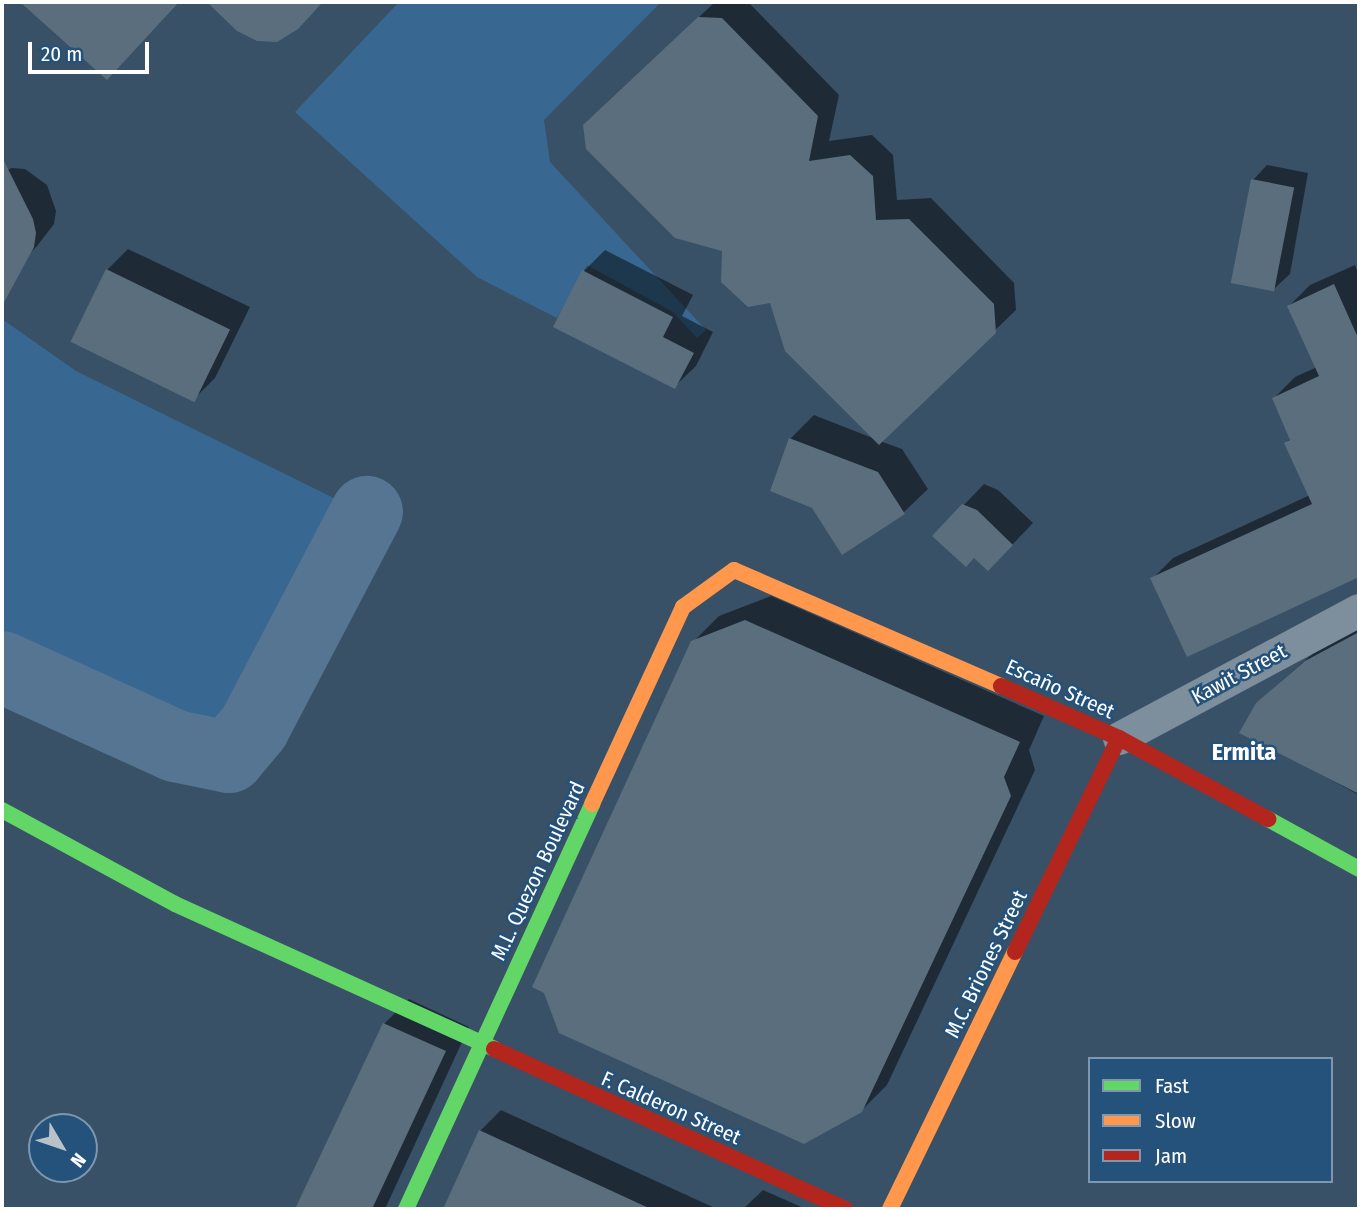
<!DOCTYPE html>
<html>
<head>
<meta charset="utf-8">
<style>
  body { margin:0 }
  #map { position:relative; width:1361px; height:1211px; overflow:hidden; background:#395166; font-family:"Fira Sans Condensed",sans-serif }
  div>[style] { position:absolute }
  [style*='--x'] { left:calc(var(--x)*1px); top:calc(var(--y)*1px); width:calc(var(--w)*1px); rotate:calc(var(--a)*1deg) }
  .green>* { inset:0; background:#386891 }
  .shadow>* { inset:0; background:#0007 }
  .river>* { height:72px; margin:-36px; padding:0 36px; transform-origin:36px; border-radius:36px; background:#557592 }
  .building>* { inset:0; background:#5b6e7e; transform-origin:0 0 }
  .street>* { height:33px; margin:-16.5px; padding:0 16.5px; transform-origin:16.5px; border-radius:16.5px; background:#7d8e9d }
  .fast>* { height:16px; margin:-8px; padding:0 8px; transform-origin:8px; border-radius:8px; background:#63d668 }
  .slow>* { height:16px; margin:-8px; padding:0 8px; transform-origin:8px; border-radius:8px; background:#ff974d }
  .jam>* { height:16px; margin:-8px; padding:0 8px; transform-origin:8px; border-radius:8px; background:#b3261e }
  span { translate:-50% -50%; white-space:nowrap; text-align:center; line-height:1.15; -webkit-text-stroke:5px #25527a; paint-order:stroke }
  .street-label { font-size:21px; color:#fff }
  .quarter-label { font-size:24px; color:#fff; font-weight:700 }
  .frame { position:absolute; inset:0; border:4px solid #fff; pointer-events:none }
  .legend { position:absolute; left:1088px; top:1057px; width:245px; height:126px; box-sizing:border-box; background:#25527a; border:2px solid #7c97af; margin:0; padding:9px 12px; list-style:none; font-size:21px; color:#fff }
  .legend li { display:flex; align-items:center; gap:14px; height:35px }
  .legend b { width:35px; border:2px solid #7c97af }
  .north { position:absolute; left:28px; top:1113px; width:70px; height:70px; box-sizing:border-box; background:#25527a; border:2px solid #7c97af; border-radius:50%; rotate:129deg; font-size:19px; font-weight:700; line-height:28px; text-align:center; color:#fff }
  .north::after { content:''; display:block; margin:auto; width:24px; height:32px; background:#bac2c9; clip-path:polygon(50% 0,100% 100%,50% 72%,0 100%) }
  .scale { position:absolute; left:28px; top:42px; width:121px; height:32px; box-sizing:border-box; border:4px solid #fff; border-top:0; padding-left:9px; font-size:21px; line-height:24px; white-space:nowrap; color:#fff; -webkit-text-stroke:5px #25527a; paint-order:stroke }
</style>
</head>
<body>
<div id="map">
  <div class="green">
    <div style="clip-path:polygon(399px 2px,661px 2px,544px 120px,550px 162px,706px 330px,697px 338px,673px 312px,587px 265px,557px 318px,477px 277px,295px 112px)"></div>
    <div style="clip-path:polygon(2px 319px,76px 371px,356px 509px,220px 747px,2px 650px)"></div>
  </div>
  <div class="shadow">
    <div style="clip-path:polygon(39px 2px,178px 2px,32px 10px)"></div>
    <div style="clip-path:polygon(210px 2px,323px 2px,297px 28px,238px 29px)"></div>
    <div style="clip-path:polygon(715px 2px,748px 2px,839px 95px,829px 141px,872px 135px,893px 155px,897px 200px,931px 198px,1014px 283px,1016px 310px,880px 441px,902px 449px,928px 489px,904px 512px,843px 552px,790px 439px,814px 415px,875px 439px,771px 301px,724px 250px,606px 104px)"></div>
    <div style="clip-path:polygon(1267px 165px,1308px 173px,1290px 274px,1275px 288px,1253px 180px)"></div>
    <div style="clip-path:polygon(12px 168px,25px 169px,47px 185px,56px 211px,54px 224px,37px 246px,15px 268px,2px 274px,2px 172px)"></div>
    <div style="clip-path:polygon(128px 249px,250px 307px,215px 378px,194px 399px,107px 270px)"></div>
    <div style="clip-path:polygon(605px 250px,693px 295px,682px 316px,713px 332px,696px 366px,674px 387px,584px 271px)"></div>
    <div style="clip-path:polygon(1355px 265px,1359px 275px,1359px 575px,1188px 655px,1152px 579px,1173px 558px,1310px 495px,1286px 443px,1291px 438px,1274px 398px,1295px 377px,1317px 367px,1289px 306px,1310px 285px)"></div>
    <div style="clip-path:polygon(984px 484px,998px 490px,1033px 523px,1009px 548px,963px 506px)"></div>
    <div style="clip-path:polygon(771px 596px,1044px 716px,1029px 750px,1035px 770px,887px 1085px,861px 1111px,693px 642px,719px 616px)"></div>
    <div style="clip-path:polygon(1359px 625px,1359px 795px,1242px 732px,1257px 704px,1277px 685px,1325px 643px)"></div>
    <div style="clip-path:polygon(409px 999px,469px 1027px,385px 1209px,299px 1209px,384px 1024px)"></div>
    <div style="clip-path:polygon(501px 1110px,717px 1209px,444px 1209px,480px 1131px)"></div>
    <div style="clip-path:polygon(763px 1190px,806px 1209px,743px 1209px)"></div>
  </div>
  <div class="river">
    <div style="--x:2;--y:667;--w:190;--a:24.5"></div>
    <div style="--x:175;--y:746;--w:55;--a:11.5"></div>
    <div style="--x:229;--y:757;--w:39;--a:-50"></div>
    <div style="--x:254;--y:727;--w:243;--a:-62.3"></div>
  </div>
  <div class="building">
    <div style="clip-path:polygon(20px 2px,179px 2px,107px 80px)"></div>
    <div style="clip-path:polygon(207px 2px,323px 2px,298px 29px,277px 42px,257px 41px,237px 31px)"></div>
    <div style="clip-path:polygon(698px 17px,722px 18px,818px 116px,809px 161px,850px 155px,873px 176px,876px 220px,909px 219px,994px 304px,996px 333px,879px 445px,785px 351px,770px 303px,748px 307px,721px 282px,722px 251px,675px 238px,586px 149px,583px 125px)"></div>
    <div style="clip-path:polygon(2px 157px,33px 219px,36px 233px,34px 247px,2px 306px)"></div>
    <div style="left:1251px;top:179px;width:44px;height:106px;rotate:11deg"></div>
    <div style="left:106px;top:269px;width:138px;height:81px;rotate:26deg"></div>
    <div style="clip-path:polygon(582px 270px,673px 317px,663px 337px,694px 353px,675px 389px,553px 327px)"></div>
    <div style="clip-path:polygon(1334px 284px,1359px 340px,1359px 577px,1187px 657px,1150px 578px,1312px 504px,1284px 443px,1290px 440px,1272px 398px,1319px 376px,1287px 306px)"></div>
    <div style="clip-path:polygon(789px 438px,878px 472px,905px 514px,842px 555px,812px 508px,770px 491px)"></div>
    <div style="clip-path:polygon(962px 504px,977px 510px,1013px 545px,988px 571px,974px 558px,966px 567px,932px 536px)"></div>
    <div style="clip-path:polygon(745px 620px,1020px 742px,1004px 777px,1011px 796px,862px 1112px,804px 1144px,559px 1033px,544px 993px,532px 987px,691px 641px)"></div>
    <div style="clip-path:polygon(1359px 632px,1359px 794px,1239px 733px,1256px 703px,1305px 661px)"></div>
    <div style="clip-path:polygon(383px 1023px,446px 1051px,372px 1209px,295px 1209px)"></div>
    <div style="clip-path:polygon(479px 1130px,651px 1209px,443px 1209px)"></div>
  </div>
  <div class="street">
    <div style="--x:1119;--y:738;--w:272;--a:-28.1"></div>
  </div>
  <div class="fast">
    <div style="--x:2;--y:810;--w:197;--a:28.5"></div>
    <div style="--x:175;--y:904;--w:350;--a:24.4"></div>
    <div style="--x:1268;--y:819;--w:104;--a:28.8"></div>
    <div style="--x:406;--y:1209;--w:446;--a:-65.3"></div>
  </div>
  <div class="slow">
    <div style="--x:592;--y:804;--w:217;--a:-65.2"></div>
    <div style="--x:683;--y:607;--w:63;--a:-36"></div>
    <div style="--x:734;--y:570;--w:291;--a:23.5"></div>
    <div style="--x:890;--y:1209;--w:286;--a:-64.1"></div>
  </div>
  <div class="jam">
    <div style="--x:1001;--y:686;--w:129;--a:23.8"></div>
    <div style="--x:1119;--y:738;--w:170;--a:28.5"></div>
    <div style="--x:1015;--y:952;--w:238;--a:-64.1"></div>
    <div style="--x:494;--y:1049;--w:386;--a:24.5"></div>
  </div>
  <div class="street-label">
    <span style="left:1239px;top:674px;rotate:-28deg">Kawit Street</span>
    <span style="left:1060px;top:689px;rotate:24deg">Escaño Street</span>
    <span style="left:538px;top:871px;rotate:-65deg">M.L. Quezon Boulevard</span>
    <span style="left:986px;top:964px;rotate:-64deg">M.C. Briones Street</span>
    <span style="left:671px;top:1108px;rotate:24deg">F. Calderon Street</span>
  </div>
  <div class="quarter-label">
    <span style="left:1244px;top:753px">Ermita</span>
  </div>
  <div class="frame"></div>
  <ul class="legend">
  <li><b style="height:9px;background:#63d668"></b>Fast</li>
  <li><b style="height:9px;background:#ff974d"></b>Slow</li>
  <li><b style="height:9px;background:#b3261e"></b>Jam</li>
  </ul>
  <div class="north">N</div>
  <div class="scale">20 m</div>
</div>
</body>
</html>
